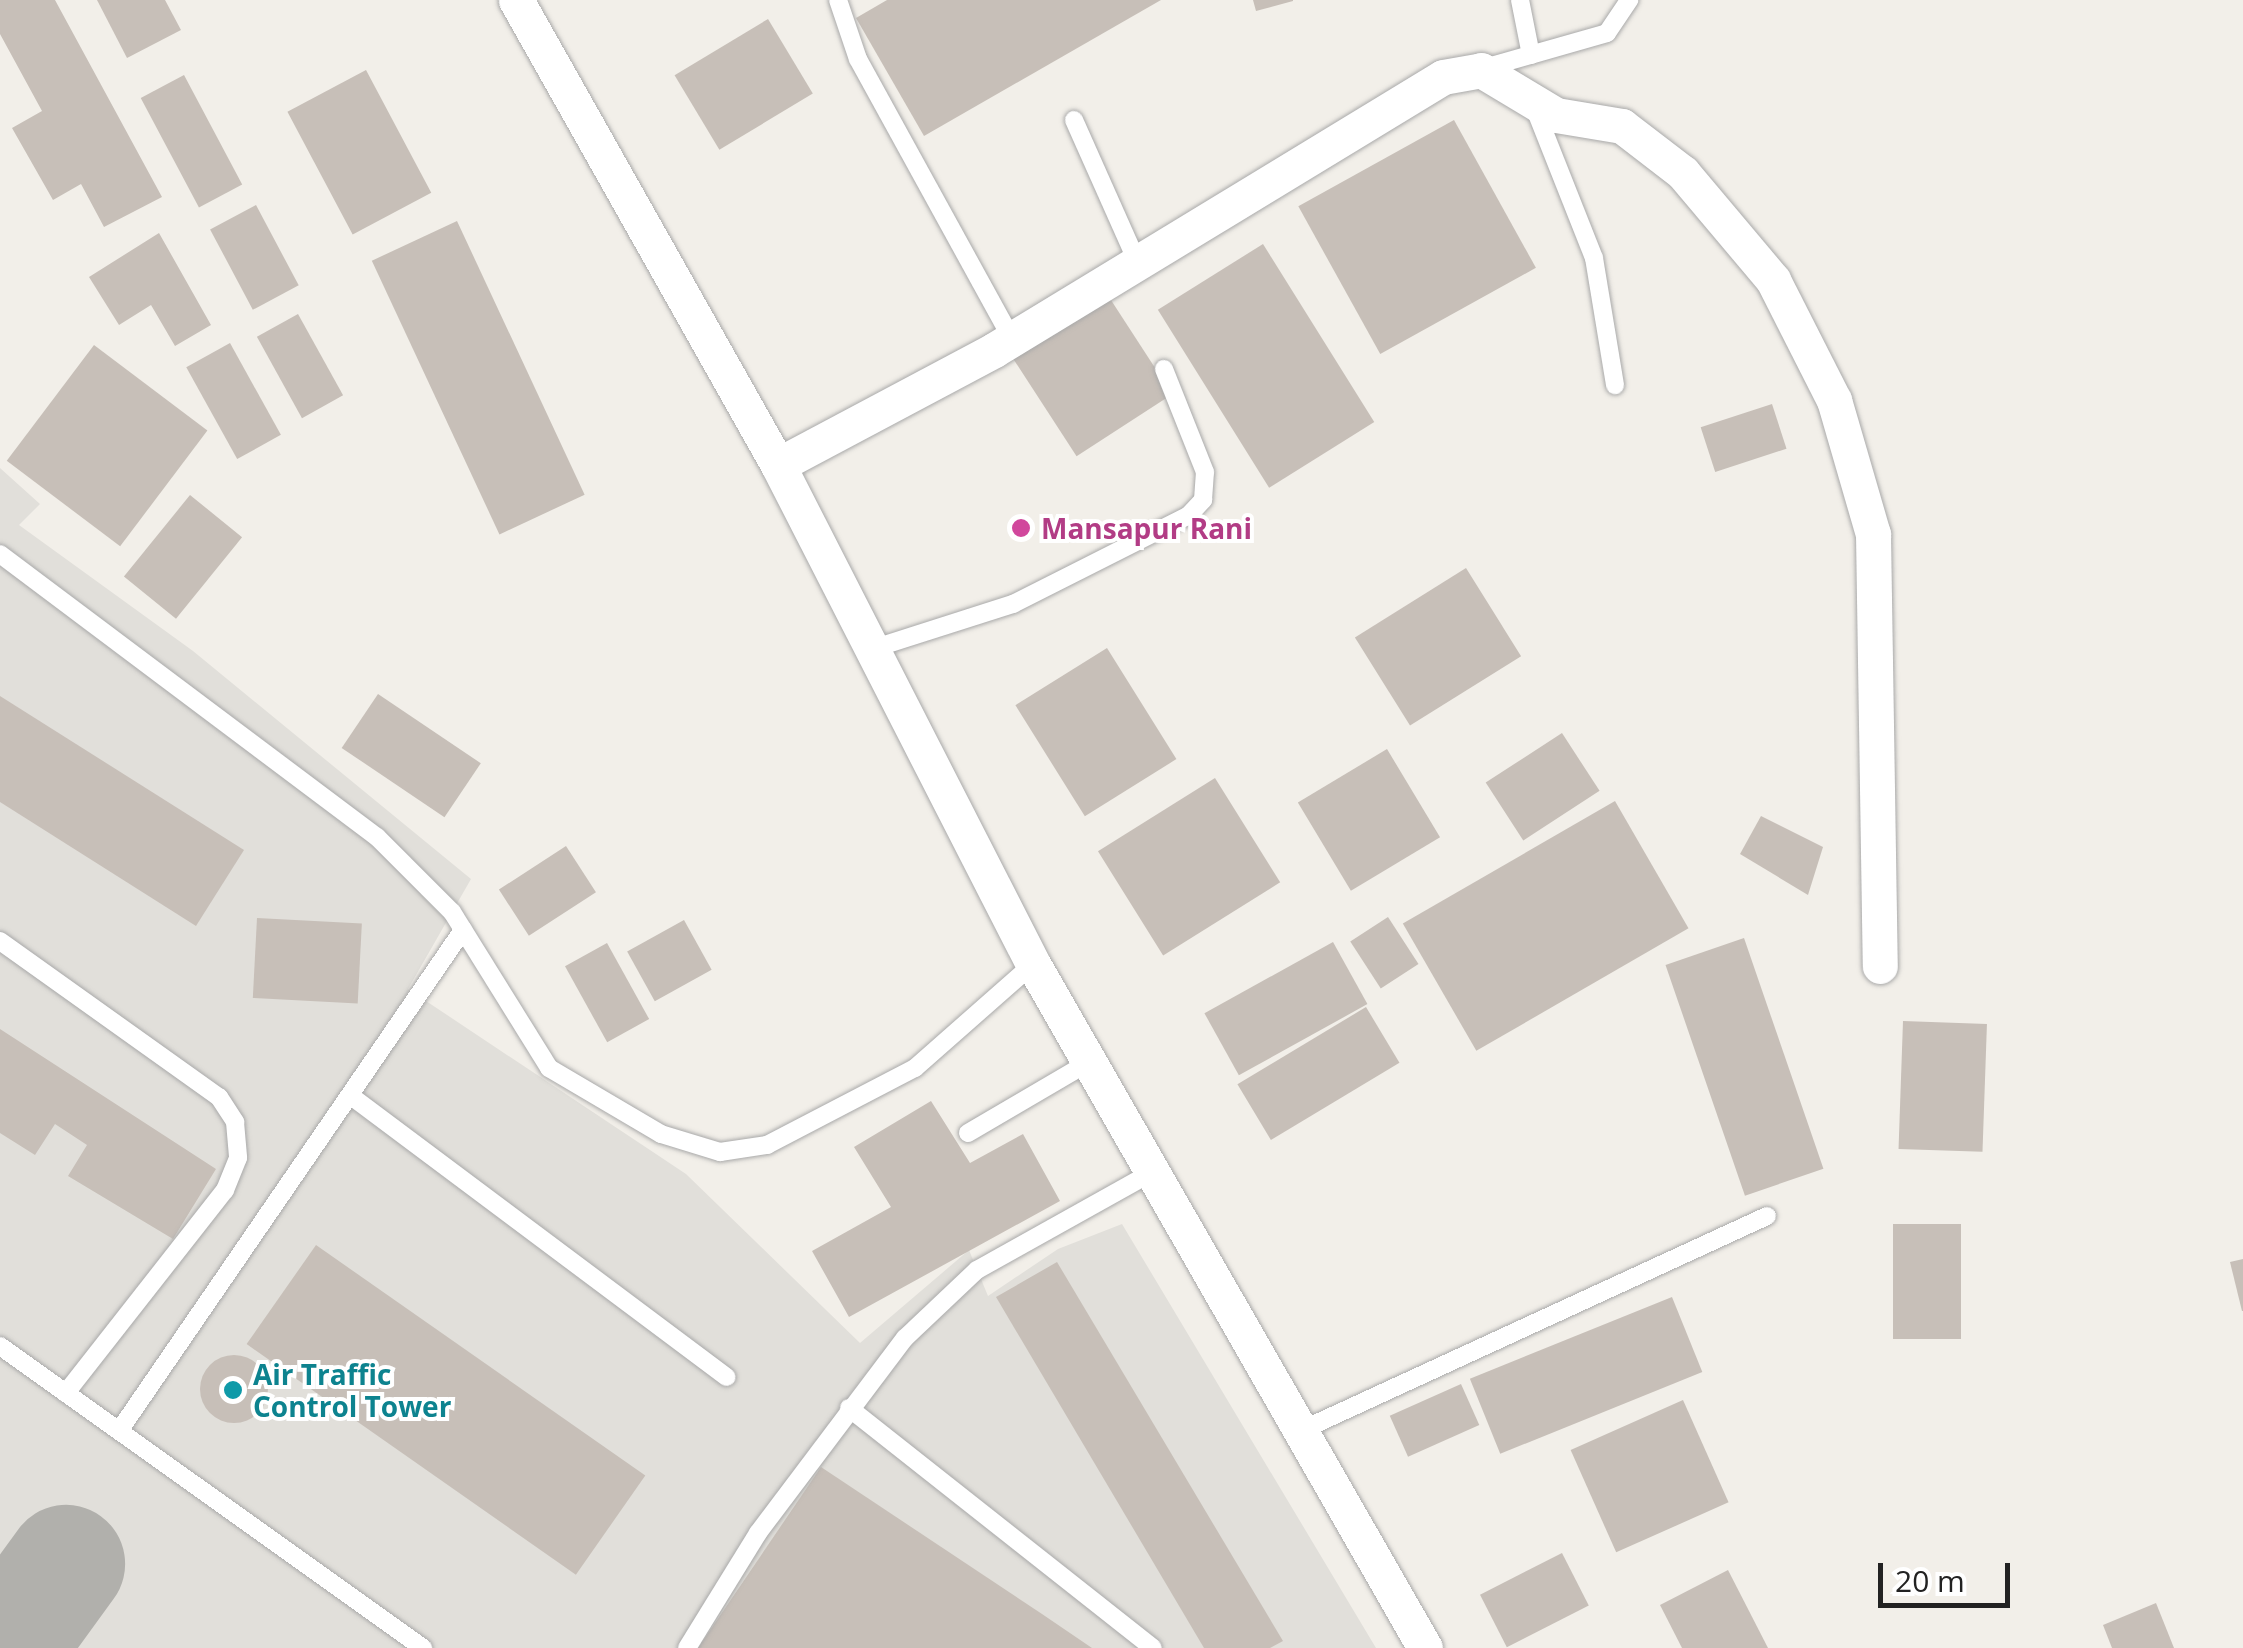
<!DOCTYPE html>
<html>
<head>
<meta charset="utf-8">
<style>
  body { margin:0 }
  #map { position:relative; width:2243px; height:1648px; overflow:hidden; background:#f2efe9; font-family:"Open Sans",sans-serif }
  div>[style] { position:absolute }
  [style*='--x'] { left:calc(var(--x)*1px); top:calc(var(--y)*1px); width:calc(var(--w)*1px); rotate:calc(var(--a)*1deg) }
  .airport>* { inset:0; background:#e1dfda }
  .taxiway>* { height:118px; margin:-59px; padding:0 59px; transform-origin:59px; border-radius:59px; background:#b1b0ac }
  .building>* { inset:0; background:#c7bfb8; transform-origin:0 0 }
  .round { border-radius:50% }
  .roads { filter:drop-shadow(0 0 2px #a9a9a9) drop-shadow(0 0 2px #a9a9a9) }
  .lane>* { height:18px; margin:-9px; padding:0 9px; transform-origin:9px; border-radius:9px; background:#fff }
  .street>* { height:35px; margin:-17.5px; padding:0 17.5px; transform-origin:17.5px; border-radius:17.5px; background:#fff }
  .dots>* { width:28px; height:28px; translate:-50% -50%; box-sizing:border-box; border:5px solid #fff; border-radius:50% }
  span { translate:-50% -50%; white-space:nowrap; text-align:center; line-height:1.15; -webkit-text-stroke:8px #fff; paint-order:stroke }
  .hotel-label { font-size:28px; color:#b23c85; font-weight:700 }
  .left { translate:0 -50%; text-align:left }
  .culture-label { font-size:28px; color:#0d838f; font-weight:700 }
  .scale { position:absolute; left:1878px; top:1563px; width:132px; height:45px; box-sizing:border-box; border:5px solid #222; border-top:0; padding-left:12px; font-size:30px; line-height:35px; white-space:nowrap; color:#222; -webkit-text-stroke:8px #fff; paint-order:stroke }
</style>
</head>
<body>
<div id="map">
  <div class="airport">
    <div style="clip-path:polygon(0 468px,40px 504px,19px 525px,193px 651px,471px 879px,408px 989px,686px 1174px,860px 1343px,969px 1250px,988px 1296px,1058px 1249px,1122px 1224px,1376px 1648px,0 1648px)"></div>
  </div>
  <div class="taxiway">
    <div style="--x:5;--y:1648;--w:104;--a:-54"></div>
  </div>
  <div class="building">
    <div style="clip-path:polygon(0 0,55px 0,162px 197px,104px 227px,81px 184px,53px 200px,12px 128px,42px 111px,0 34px)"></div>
    <div style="clip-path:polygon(97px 0,165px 0,181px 30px,127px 58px)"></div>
    <div style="clip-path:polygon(887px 0,1161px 0,924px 136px,856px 18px)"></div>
    <div style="clip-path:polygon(1253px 0,1293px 0,1293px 1px,1256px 11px)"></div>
    <div style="left:768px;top:19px;width:87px;height:109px;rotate:59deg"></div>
    <div style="left:366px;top:70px;width:139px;height:89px;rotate:62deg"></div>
    <div style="left:184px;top:75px;width:124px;height:49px;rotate:62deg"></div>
    <div style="left:1454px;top:120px;width:169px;height:178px;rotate:61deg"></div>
    <div style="left:256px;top:205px;width:91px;height:52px;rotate:62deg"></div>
    <div style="left:457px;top:221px;width:302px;height:94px;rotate:65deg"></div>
    <div style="clip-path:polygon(159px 233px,211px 325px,175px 346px,151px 305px,119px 325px,89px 277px)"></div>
    <div style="left:1263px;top:244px;width:210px;height:124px;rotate:58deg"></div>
    <div style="left:1109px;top:297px;width:116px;height:114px;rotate:57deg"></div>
    <div style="left:298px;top:314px;width:93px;height:47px;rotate:61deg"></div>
    <div style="left:230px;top:343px;width:105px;height:50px;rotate:61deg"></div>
    <div style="left:94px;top:345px;width:142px;height:145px;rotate:37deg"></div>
    <div style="left:1772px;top:404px;width:47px;height:75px;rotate:72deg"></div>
    <div style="left:190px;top:495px;width:67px;height:105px;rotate:39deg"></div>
    <div style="left:1466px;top:568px;width:104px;height:131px;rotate:58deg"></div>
    <div style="left:1107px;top:648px;width:131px;height:108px;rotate:58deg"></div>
    <div style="left:378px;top:694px;width:124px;height:65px;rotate:34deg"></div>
    <div style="clip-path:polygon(0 696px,244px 850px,196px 926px,0 802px)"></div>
    <div style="left:1562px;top:733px;width:69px;height:91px;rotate:57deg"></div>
    <div style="left:1387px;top:749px;width:103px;height:104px;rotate:59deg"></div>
    <div style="left:1215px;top:778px;width:123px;height:138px;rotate:58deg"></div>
    <div style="left:1615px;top:801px;width:147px;height:245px;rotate:60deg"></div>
    <div style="clip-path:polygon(1761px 816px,1823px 847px,1808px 895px,1740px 854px)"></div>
    <div style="left:566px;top:846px;width:55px;height:80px;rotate:57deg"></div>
    <div style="left:1388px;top:917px;width:56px;height:45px;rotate:57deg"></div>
    <div style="left:257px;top:918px;width:105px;height:80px;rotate:3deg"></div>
    <div style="left:684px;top:920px;width:57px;height:65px;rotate:61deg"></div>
    <div style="left:1744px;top:938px;width:244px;height:83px;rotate:71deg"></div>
    <div style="left:1333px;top:942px;width:71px;height:147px;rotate:61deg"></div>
    <div style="left:607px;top:943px;width:87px;height:48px;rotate:61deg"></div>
    <div style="left:1366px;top:1007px;width:65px;height:150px;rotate:59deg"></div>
    <div style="left:1903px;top:1021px;width:84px;height:128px;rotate:2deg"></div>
    <div style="clip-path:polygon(0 1029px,216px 1169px,173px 1239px,68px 1176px,87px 1145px,55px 1124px,35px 1155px,0 1133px)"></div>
    <div style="clip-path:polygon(931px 1101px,970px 1163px,1023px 1134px,1060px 1201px,849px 1317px,812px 1251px,891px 1207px,854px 1147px)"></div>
    <div style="left:1893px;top:1224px;width:68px;height:115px"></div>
    <div style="left:316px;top:1245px;width:402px;height:121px;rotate:35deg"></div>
    <div style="clip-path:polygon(2243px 1259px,2243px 1311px,2242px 1311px,2230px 1262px)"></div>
    <div style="clip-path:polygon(1057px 1262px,1283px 1641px,1270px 1648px,1204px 1648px,996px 1297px)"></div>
    <div style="left:1672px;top:1297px;width:81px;height:218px;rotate:68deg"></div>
    <div class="round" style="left:200px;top:1355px;width:68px;height:68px"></div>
    <div style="left:1461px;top:1384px;width:45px;height:78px;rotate:66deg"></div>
    <div style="left:1683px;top:1400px;width:112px;height:123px;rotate:66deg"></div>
    <div style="clip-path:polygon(821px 1467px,1042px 1614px,1092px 1648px,698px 1648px)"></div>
    <div style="left:1562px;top:1553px;width:59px;height:92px;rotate:63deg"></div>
    <div style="clip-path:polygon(1728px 1570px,1768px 1648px,1682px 1648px,1660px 1605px)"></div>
    <div style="clip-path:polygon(2156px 1603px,2174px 1648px,2112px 1648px,2103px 1625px)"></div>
  </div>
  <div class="roads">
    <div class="lane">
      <div style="--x:838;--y:0;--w:62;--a:71.3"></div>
      <div style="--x:858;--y:59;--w:320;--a:61.2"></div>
      <div style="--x:1520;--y:0;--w:56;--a:78.7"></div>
      <div style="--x:1481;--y:69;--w:131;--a:-15.9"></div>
      <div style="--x:1607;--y:33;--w:40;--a:-56"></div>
      <div style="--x:1535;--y:109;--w:160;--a:68.4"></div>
      <div style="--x:1594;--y:258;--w:129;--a:80.6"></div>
      <div style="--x:1074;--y:120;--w:158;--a:66"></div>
      <div style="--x:0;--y:554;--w:471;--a:36.9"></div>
      <div style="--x:377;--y:837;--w:106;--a:45"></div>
      <div style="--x:452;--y:912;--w:184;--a:58.1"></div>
      <div style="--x:549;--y:1068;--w:130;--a:30.5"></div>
      <div style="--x:661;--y:1134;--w:62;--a:17"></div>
      <div style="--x:720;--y:1152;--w:48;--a:-8.5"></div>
      <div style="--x:767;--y:1145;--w:167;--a:-27.5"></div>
      <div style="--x:915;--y:1068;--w:157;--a:-41.4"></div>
      <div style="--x:875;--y:648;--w:145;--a:-17.7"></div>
      <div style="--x:1013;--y:604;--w:197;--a:-26.8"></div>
      <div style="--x:1189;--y:515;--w:21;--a:-47"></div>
      <div style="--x:1203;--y:500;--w:28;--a:-86"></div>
      <div style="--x:1205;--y:472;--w:111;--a:-111.7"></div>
      <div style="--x:0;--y:941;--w:269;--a:35.5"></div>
      <div style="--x:219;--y:1097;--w:30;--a:57"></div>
      <div style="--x:235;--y:1122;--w:36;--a:85"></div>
      <div style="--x:238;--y:1158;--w:35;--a:112"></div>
      <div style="--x:225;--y:1190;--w:258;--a:128.1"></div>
      <div style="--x:351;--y:1096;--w:469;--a:36.8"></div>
      <div style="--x:968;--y:1133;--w:140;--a:-30.4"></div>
      <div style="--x:0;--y:1346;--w:520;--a:35.52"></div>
      <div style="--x:849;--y:1408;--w:387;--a:38.3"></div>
      <div style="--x:119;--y:1431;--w:608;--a:-55.53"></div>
      <div style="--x:1300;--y:1431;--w:514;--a:-24.72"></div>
      <div style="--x:687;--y:1648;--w:135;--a:-58.3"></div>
      <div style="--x:758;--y:1533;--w:244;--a:-53"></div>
      <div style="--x:905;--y:1338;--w:99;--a:-43.4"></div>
      <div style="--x:977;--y:1270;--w:201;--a:-29.2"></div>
    </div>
    <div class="street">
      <div style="--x:516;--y:0;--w:534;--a:60.6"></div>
      <div style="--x:778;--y:465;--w:560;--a:62.93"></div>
      <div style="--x:1033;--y:964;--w:788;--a:60.18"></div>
      <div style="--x:778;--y:465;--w:245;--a:-28"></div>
      <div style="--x:994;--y:350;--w:525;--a:-31.3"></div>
      <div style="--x:1443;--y:77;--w:39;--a:-10"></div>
      <div style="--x:1481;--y:70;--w:87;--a:31"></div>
      <div style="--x:1556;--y:115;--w:67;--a:9.5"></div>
      <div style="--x:1622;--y:126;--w:77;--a:37.6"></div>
      <div style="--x:1683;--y:173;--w:140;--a:49.9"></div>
      <div style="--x:1773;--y:280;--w:135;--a:63.1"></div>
      <div style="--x:1834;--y:400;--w:140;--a:73.8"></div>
      <div style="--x:1873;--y:534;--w:432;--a:89.1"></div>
    </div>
  </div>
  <div class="dots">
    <div style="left:1021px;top:528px;background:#d1479c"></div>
    <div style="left:233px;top:1390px;background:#0f9aa8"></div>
  </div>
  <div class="hotel-label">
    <span class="left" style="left:1041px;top:528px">Mansapur Rani</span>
  </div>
  <div class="culture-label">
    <span class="left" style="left:253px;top:1390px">Air Traffic<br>Control Tower</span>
  </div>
  <div class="scale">20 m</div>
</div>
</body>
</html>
